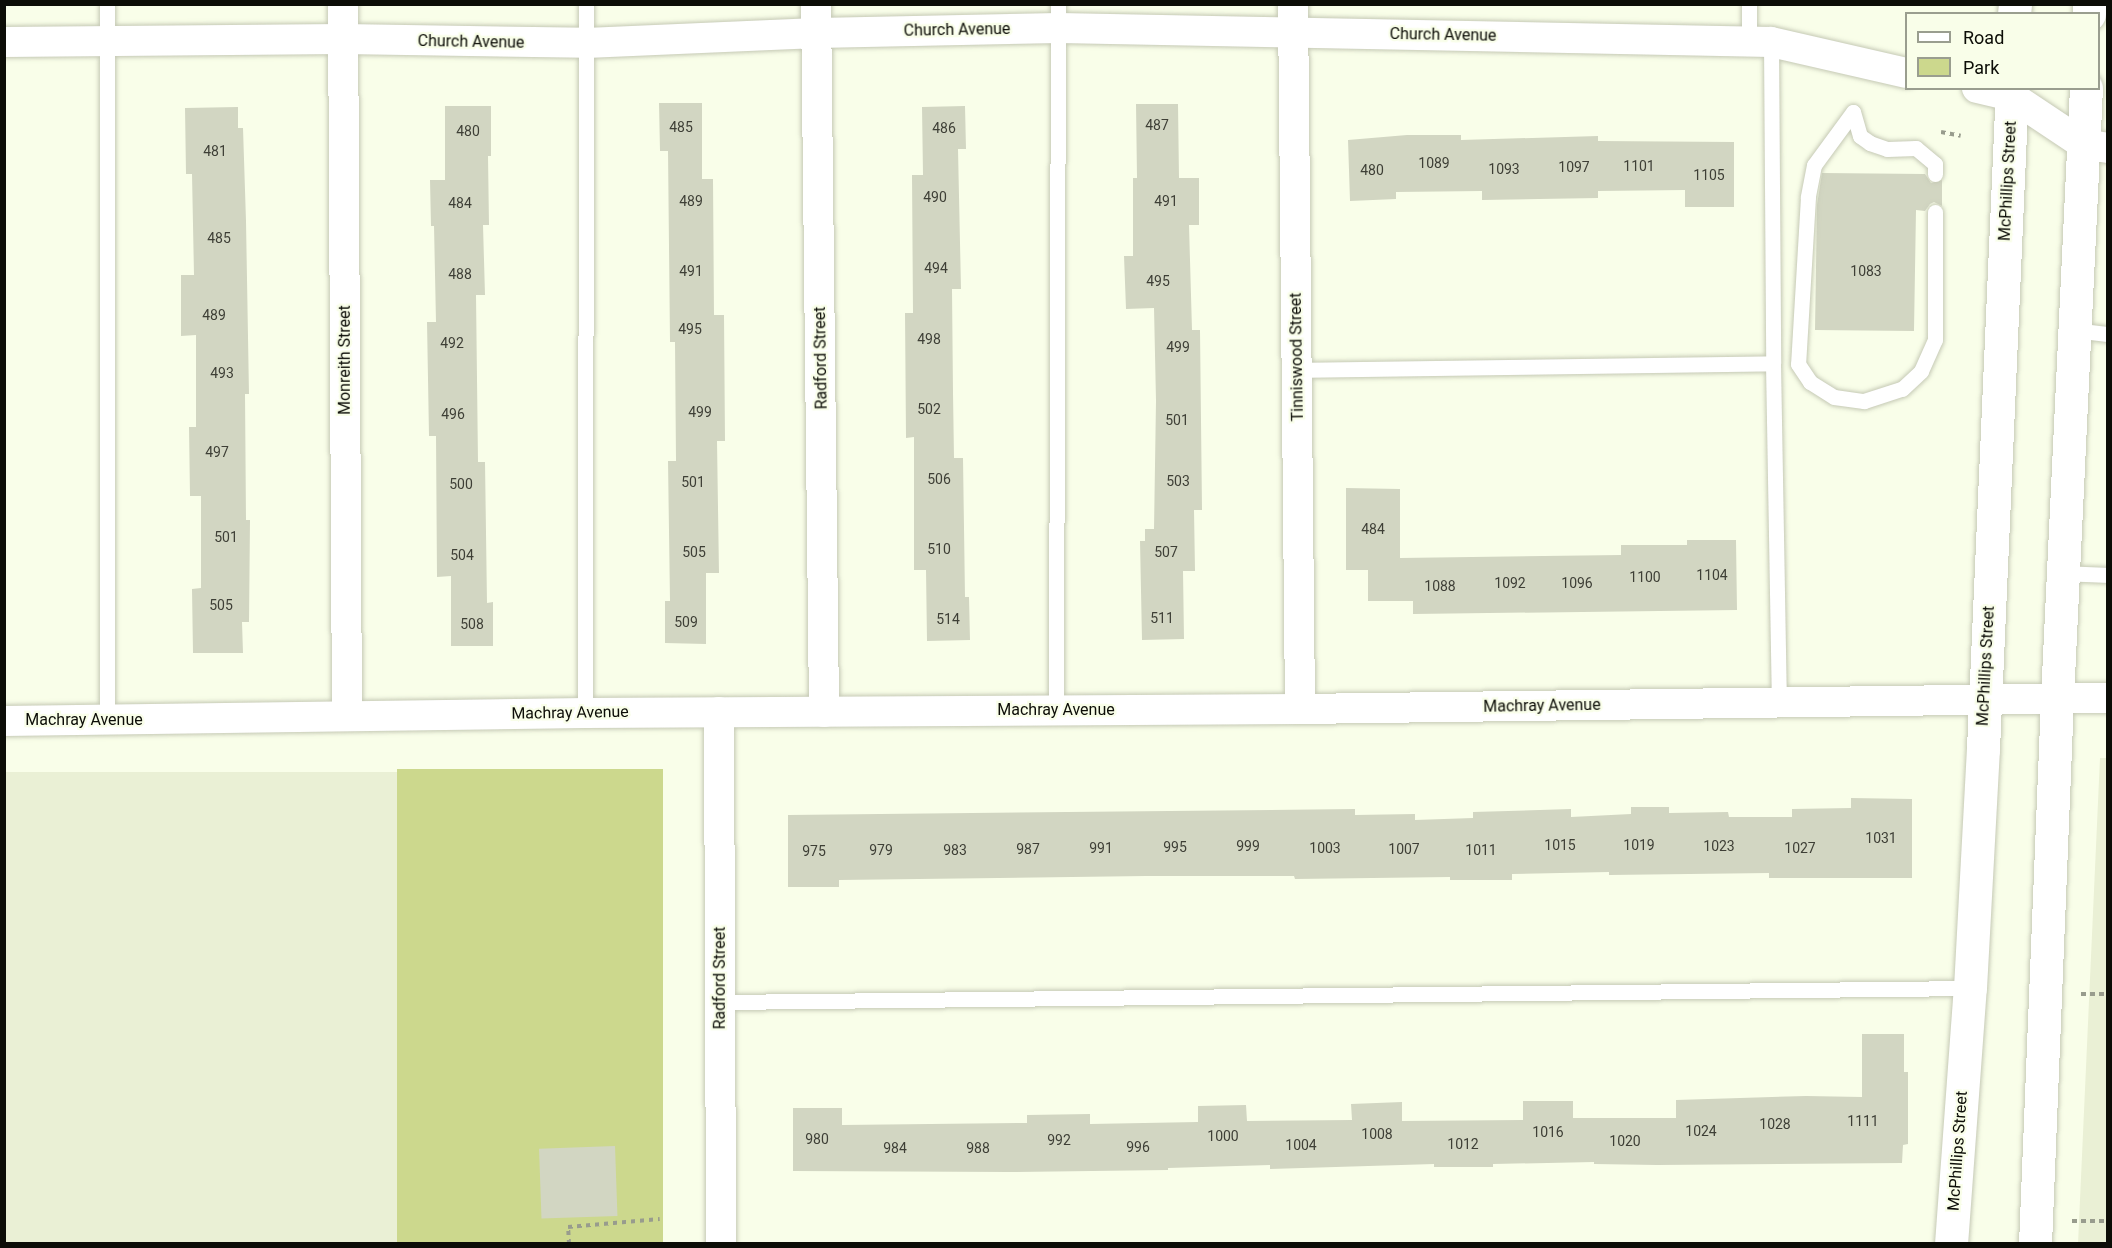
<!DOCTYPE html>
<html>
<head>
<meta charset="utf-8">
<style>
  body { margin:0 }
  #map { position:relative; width:2112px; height:1248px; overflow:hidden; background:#f9fee9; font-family:Roboto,sans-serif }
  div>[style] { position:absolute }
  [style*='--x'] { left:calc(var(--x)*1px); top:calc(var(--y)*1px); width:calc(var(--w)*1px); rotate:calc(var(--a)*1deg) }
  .built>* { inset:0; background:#eaf0d5; transform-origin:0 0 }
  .green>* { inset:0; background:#ccd88d; transform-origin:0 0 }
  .building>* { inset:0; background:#d2d6c2; transform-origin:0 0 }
  .path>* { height:4px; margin-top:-2px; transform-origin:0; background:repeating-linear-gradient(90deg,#989c8d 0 4.5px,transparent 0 9px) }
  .roads { filter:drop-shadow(0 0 2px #c5c9b5) drop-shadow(0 0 2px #c5c9b5) }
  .service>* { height:15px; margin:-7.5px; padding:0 7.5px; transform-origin:7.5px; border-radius:7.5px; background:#fff }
  .minor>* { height:30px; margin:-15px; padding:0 15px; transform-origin:15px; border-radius:15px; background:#fff }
  .primary>* { height:33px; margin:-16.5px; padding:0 16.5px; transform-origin:16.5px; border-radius:16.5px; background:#fff }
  span { translate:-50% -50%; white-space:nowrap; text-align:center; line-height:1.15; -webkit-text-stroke:4.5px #f9fee9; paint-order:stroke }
  .number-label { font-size:14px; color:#3e3f36 }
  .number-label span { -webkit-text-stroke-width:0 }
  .street-label { font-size:16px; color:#0c0d07 }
  .frame { position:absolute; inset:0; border:6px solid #0c0d07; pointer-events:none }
  .legend { position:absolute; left:1905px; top:12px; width:195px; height:78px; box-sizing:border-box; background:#f9fee9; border:2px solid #9a9e8f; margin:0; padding:8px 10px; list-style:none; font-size:18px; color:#0c0d07 }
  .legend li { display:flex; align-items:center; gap:12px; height:30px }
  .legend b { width:30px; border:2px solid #9a9e8f }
</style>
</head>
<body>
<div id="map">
  <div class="built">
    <div style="clip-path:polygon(2100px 758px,2108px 758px,2108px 1243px,2078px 1244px)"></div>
    <div style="left:397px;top:772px;width:471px;height:392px;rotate:90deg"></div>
  </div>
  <div class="green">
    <div style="left:663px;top:769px;width:474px;height:266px;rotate:90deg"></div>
  </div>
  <div class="building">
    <div style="clip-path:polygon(659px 103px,702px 103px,702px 179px,713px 179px,714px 315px,724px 315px,725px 441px,717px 441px,719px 573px,706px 573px,706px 644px,665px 643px,665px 601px,670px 601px,668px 461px,676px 461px,675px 342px,670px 342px,668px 151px,660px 151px)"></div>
    <div style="clip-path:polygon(1136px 104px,1178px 104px,1179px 178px,1199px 178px,1199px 225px,1189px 225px,1192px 330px,1200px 330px,1202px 510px,1194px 510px,1195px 571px,1183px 571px,1184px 639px,1142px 640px,1140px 541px,1145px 541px,1145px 529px,1154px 529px,1156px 401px,1154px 308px,1126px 309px,1124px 256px,1133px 256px,1133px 178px,1137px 178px)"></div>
    <div style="clip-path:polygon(445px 106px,491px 106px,491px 156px,488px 156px,489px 225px,483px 225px,485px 295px,476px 295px,478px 462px,485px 462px,487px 603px,493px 602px,493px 646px,451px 646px,451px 576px,437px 577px,436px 436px,429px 436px,427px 322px,436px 322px,434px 226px,431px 226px,430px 180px,445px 180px)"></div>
    <div style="clip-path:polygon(965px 106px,966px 149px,958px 149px,961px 289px,952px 289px,953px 393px,954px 458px,963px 458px,965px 597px,969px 597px,970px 640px,927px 641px,926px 570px,914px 570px,914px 437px,906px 438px,905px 313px,913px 313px,912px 175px,923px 175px,922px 107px)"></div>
    <div style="clip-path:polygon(238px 107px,238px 128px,243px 128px,246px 221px,249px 394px,245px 394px,246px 520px,250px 520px,249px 622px,242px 622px,243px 653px,193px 653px,192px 589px,201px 588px,201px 496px,190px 496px,189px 427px,196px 427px,196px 335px,181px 336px,181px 275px,194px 275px,192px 174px,186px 174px,185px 108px)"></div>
    <div style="clip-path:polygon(1407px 135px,1461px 135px,1461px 140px,1598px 136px,1598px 141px,1734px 142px,1734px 207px,1685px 207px,1685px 190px,1598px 191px,1598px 198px,1482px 200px,1482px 191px,1396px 192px,1396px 199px,1350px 201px,1348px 140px)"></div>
    <div style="clip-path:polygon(1822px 173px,1925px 174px,1931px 183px,1942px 180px,1942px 206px,1934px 202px,1930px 204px,1925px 211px,1916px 210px,1914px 331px,1815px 330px,1817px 205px)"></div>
    <div style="clip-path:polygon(1346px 488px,1400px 489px,1400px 558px,1621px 555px,1621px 545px,1687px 545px,1687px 540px,1736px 540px,1737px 610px,1413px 614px,1413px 601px,1368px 601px,1368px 570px,1346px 570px)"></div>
    <div style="clip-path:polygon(1851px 798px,1912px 799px,1912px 878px,1769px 878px,1769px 873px,1609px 875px,1609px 872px,1512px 874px,1512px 880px,1450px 880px,1450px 877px,1295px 879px,1294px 876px,1146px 876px,839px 880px,839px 887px,788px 887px,788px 815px,1355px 809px,1355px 815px,1415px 814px,1415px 820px,1473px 818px,1473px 812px,1571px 809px,1571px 817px,1631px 814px,1631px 807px,1669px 807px,1669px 813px,1728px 812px,1729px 817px,1792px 817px,1792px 809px,1851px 808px)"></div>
    <div style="clip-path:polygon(1862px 1034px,1904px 1034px,1904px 1072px,1908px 1072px,1908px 1144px,1903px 1145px,1902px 1163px,1657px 1165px,1594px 1164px,1594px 1162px,1493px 1164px,1493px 1167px,1434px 1167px,1434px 1164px,1270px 1169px,1270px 1165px,1168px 1168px,1168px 1170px,1009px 1172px,793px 1171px,793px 1108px,842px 1108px,842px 1125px,1027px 1123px,1027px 1115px,1090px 1114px,1090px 1124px,1198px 1122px,1198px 1106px,1246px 1105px,1247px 1121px,1352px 1120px,1351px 1104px,1402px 1102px,1402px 1121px,1523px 1120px,1523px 1101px,1573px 1101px,1573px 1118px,1676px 1118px,1676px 1100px,1806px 1096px,1862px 1097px)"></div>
    <div style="left:615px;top:1146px;width:70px;height:76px;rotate:88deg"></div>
  </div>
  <div class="path">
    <div style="--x:1941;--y:132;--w:20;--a:11"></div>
    <div style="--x:2081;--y:994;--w:27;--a:0"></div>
    <div style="--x:2072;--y:1221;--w:36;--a:0"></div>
    <div style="--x:569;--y:1244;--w:17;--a:-93"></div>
    <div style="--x:568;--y:1227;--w:92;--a:-5"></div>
  </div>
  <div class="roads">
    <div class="service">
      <div style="--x:107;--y:4;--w:716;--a:90"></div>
      <div style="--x:1749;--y:41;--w:37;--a:-90"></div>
      <div style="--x:1771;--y:42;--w:321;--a:89.6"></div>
      <div style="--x:1935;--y:174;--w:10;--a:-90"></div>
      <div style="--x:1935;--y:164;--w:25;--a:-140"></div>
      <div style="--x:1916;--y:148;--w:29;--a:178"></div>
      <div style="--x:1887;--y:149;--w:18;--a:-161"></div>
      <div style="--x:1870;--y:143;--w:12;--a:-145"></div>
      <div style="--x:1860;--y:136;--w:25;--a:-106"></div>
      <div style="--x:1853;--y:112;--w:66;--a:126.3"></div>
      <div style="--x:1814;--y:165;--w:33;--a:101"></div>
      <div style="--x:1808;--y:197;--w:167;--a:93.4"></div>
      <div style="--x:1798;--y:364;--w:22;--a:56"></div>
      <div style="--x:1810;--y:382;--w:28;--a:32"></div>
      <div style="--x:1834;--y:397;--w:30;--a:8"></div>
      <div style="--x:1864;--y:401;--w:40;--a:-18"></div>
      <div style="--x:1902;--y:389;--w:26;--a:-43"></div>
      <div style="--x:1921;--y:371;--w:34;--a:-66"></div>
      <div style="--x:1935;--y:340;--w:128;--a:-90"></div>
      <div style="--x:2074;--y:330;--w:34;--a:7"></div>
      <div style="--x:1297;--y:370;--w:476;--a:-0.8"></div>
      <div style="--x:1773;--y:363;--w:341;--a:89"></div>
      <div style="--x:2062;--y:573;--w:46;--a:2.5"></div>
      <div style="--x:1056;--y:710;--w:706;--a:-89.84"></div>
      <div style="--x:585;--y:713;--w:709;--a:-89.92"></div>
      <div style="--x:721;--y:1002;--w:1249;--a:-0.64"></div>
    </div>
    <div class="minor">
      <div style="--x:343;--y:4;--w:712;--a:89.68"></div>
      <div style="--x:816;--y:4;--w:708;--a:89.35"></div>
      <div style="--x:1293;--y:4;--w:705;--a:89.43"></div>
      <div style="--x:4;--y:42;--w:339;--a:-0.5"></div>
      <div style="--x:343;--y:39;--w:243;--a:0.9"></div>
      <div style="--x:586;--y:43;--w:231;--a:-2.5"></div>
      <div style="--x:817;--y:33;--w:242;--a:-1.2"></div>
      <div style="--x:1059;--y:28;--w:712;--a:1.13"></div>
      <div style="--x:1771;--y:42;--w:139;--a:12.9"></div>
      <div style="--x:1977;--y:88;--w:35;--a:13"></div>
      <div style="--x:2011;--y:96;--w:87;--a:33.7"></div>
      <div style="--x:2083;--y:144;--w:25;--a:9"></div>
      <div style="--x:719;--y:712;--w:532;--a:89.78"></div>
      <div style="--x:4;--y:721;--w:581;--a:-0.79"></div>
      <div style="--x:585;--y:713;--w:715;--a:-0.32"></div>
      <div style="--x:1300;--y:709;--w:808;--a:-0.78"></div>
    </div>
    <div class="primary">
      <div style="--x:2014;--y:14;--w:10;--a:-84"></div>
      <div style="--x:2089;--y:14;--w:10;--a:-90"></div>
      <div style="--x:1951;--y:1244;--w:257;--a:-85.8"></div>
      <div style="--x:1970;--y:988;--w:239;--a:-86.9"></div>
      <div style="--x:1983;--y:749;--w:662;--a:-87.49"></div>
      <div style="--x:2035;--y:1244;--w:546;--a:-87.69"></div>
      <div style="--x:2057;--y:698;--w:611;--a:-87.28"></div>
    </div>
  </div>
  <div class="number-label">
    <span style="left:1157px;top:125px">487</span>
    <span style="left:681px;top:127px">485</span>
    <span style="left:944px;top:128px">486</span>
    <span style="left:468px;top:131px">480</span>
    <span style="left:215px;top:151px">481</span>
    <span style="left:1434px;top:163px">1089</span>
    <span style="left:1639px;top:166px">1101</span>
    <span style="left:1574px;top:167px">1097</span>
    <span style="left:1504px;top:169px">1093</span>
    <span style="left:1372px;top:170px">480</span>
    <span style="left:1709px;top:175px">1105</span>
    <span style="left:935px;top:197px">490</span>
    <span style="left:691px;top:201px">489</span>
    <span style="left:1166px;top:201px">491</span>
    <span style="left:460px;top:203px">484</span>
    <span style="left:219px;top:238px">485</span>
    <span style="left:936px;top:268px">494</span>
    <span style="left:691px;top:271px">491</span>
    <span style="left:1866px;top:271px">1083</span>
    <span style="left:460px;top:274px">488</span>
    <span style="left:1158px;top:281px">495</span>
    <span style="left:214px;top:315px">489</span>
    <span style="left:690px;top:329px">495</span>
    <span style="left:929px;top:339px">498</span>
    <span style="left:452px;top:343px">492</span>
    <span style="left:1178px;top:347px">499</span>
    <span style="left:222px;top:373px">493</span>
    <span style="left:929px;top:409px">502</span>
    <span style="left:700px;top:412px">499</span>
    <span style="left:453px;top:414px">496</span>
    <span style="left:1177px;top:420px">501</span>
    <span style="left:217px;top:452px">497</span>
    <span style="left:939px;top:479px">506</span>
    <span style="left:1178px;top:481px">503</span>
    <span style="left:693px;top:482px">501</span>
    <span style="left:461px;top:484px">500</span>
    <span style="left:1373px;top:529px">484</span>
    <span style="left:226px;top:537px">501</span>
    <span style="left:939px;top:549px">510</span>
    <span style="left:694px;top:552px">505</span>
    <span style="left:1166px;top:552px">507</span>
    <span style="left:462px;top:555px">504</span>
    <span style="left:1712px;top:575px">1104</span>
    <span style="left:1645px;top:577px">1100</span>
    <span style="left:1510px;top:583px">1092</span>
    <span style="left:1577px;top:583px">1096</span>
    <span style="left:1440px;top:586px">1088</span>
    <span style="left:221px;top:605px">505</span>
    <span style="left:1162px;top:618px">511</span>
    <span style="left:948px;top:619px">514</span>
    <span style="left:686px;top:622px">509</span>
    <span style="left:472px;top:624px">508</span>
    <span style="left:1881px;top:838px">1031</span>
    <span style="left:1560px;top:845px">1015</span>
    <span style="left:1639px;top:845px">1019</span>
    <span style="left:1248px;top:846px">999</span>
    <span style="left:1719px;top:846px">1023</span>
    <span style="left:1175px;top:847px">995</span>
    <span style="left:1101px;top:848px">991</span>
    <span style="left:1325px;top:848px">1003</span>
    <span style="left:1800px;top:848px">1027</span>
    <span style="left:1028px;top:849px">987</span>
    <span style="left:1404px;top:849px">1007</span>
    <span style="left:881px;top:850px">979</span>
    <span style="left:955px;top:850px">983</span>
    <span style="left:1481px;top:850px">1011</span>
    <span style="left:814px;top:851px">975</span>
    <span style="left:1863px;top:1121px">1111</span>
    <span style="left:1775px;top:1124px">1028</span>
    <span style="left:1701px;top:1131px">1024</span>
    <span style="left:1548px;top:1132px">1016</span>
    <span style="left:1377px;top:1134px">1008</span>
    <span style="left:1223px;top:1136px">1000</span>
    <span style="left:817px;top:1139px">980</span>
    <span style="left:1059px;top:1140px">992</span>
    <span style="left:1625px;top:1141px">1020</span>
    <span style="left:1463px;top:1144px">1012</span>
    <span style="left:1301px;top:1145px">1004</span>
    <span style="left:1138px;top:1147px">996</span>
    <span style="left:895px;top:1148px">984</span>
    <span style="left:978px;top:1148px">988</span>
  </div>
  <div class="street-label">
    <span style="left:957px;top:30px;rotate:-1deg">Church Avenue</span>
    <span style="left:1443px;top:35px;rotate:1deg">Church Avenue</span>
    <span style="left:471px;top:42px;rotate:1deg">Church Avenue</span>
    <span style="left:2008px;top:181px;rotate:-87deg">McPhillips Street</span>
    <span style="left:1297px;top:357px;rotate:-91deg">Tinniswood Street</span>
    <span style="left:821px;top:358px;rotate:-91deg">Radford Street</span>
    <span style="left:345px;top:360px;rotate:-90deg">Monreith Street</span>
    <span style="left:1986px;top:666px;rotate:-87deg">McPhillips Street</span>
    <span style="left:1542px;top:706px;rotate:-1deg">Machray Avenue</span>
    <span style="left:1056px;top:710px">Machray Avenue</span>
    <span style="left:570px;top:713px;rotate:-1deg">Machray Avenue</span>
    <span style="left:84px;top:720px">Machray Avenue</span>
    <span style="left:720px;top:978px;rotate:-90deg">Radford Street</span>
    <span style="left:1958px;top:1151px;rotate:-86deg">McPhillips Street</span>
  </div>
  <div class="frame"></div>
  <ul class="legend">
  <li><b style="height:8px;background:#fff"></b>Road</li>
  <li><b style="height:16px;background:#ccd88d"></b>Park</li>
  </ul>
</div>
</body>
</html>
